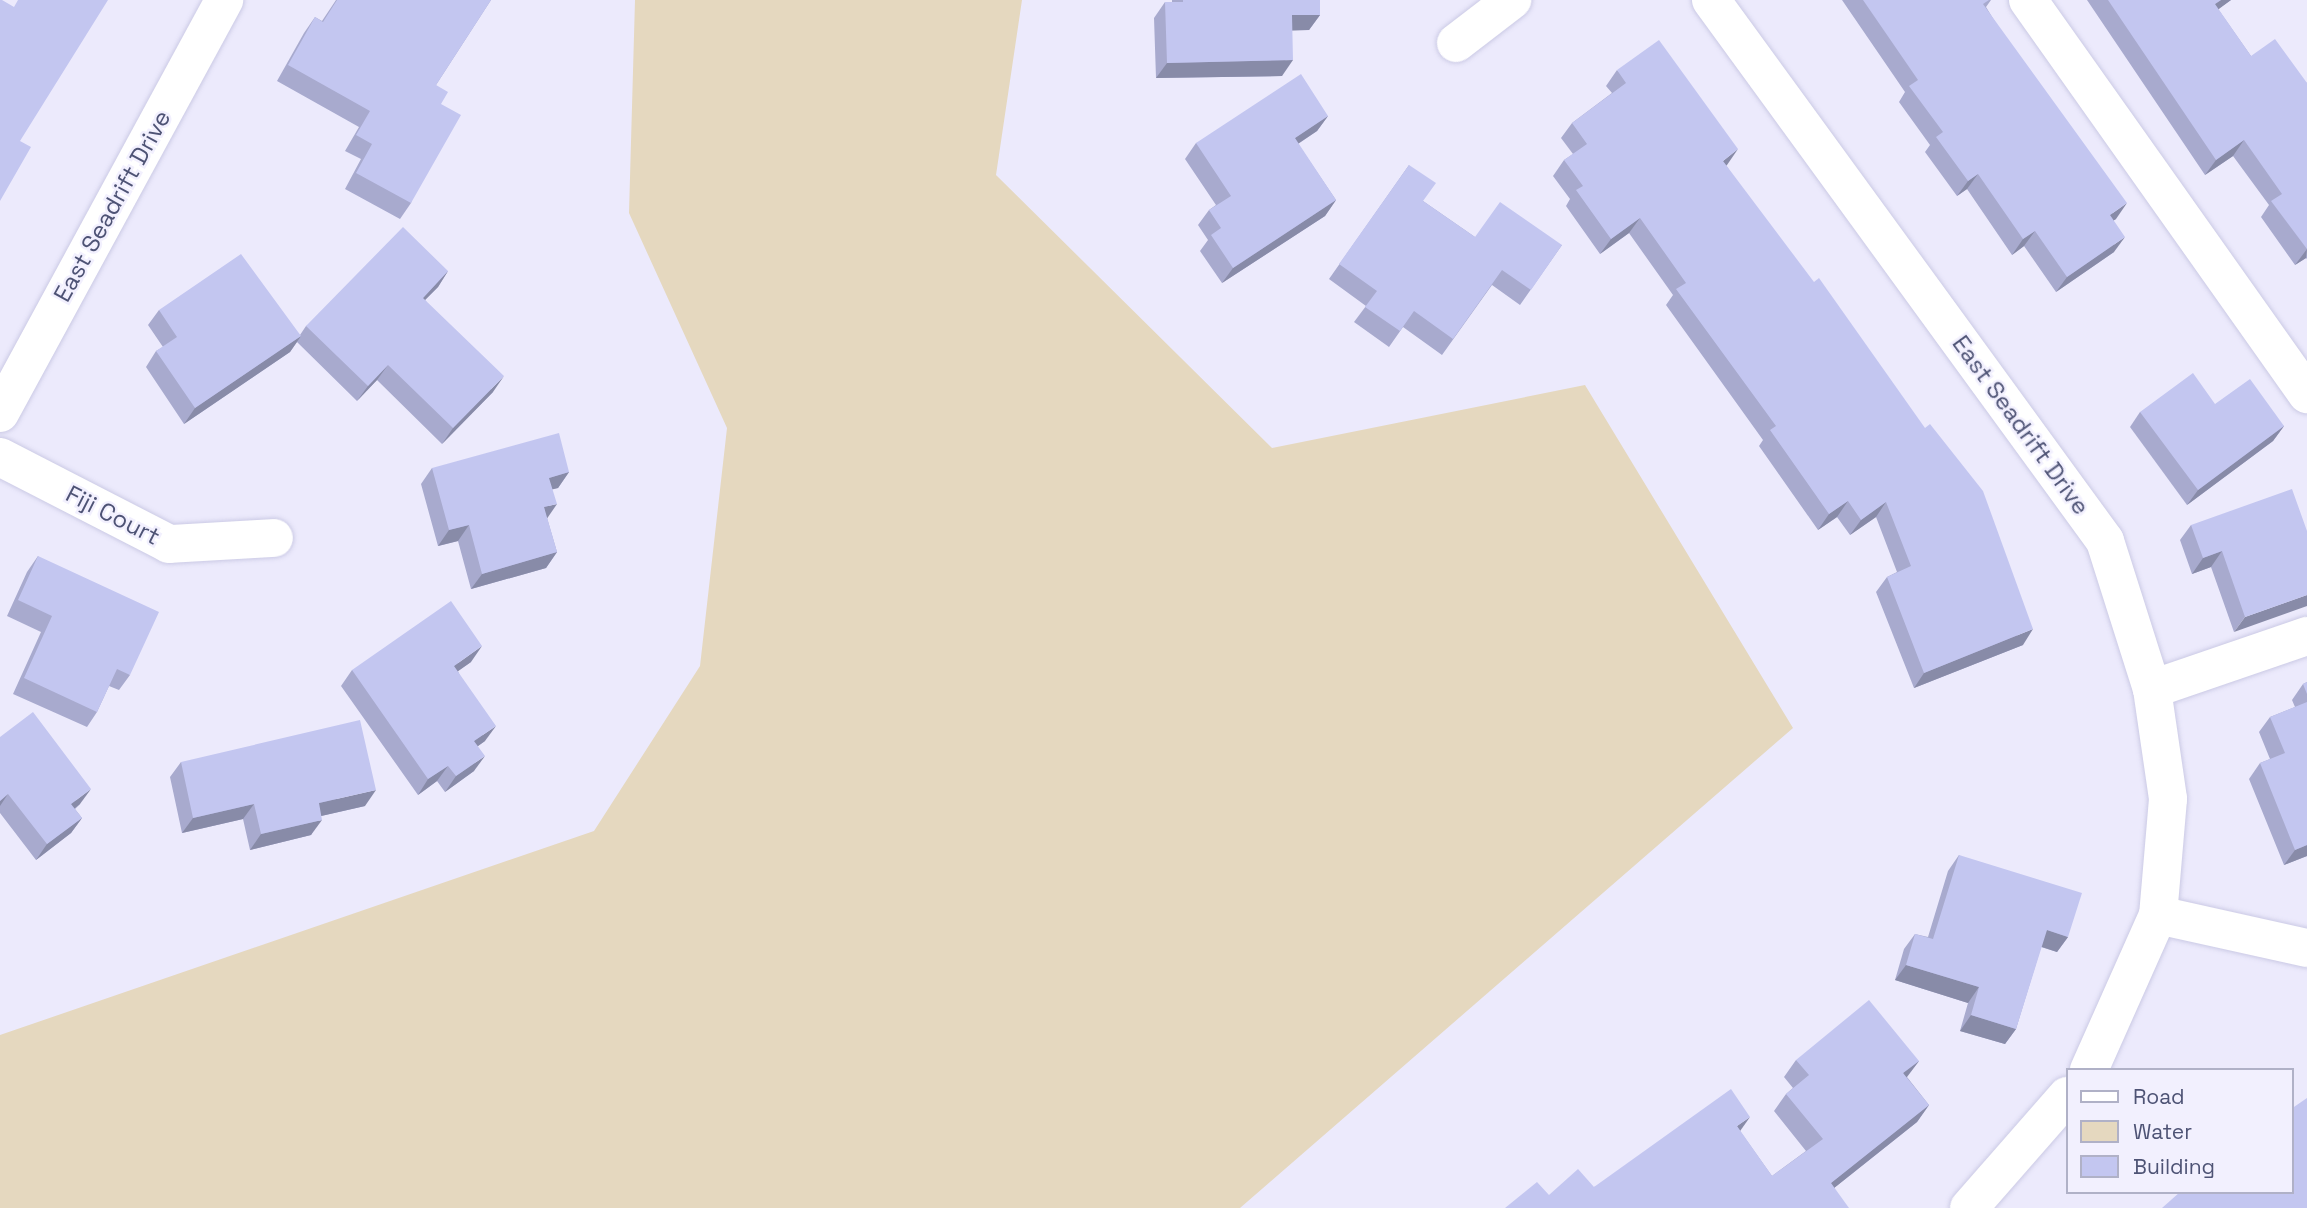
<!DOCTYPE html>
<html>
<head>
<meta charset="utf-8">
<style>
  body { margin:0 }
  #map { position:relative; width:2307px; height:1208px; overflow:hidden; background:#eceafc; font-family:"Space Grotesk",sans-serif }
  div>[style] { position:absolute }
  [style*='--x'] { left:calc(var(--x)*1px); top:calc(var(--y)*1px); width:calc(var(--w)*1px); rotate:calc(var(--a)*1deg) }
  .water>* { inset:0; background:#e5d8bf }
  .roads { filter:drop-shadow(0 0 2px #cbcae5) drop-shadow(0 0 2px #cbcae5) }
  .minor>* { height:38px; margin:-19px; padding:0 19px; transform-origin:19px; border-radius:19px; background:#fff }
  .wall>* { inset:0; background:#a8aace }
  .shaded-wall>* { inset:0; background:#888ba8 }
  .building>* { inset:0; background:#c3c6f0 }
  span { translate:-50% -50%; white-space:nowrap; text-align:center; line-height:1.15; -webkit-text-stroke:5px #f2f0fe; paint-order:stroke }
  .street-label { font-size:24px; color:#4e5375 }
  .legend { position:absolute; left:2066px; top:1068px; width:228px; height:126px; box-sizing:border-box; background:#f2f0fe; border:2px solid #b0b1c7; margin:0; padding:9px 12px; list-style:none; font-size:21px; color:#4e5375 }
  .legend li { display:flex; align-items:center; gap:14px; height:35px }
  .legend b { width:35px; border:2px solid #b0b1c7 }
</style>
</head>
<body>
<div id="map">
  <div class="water">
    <div style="clip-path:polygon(635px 0,1022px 0,996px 175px,1272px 448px,1585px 385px,1793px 728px,1240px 1208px,0 1208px,0 1035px,594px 831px,700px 666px,727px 428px,629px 213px)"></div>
  </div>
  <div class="roads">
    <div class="minor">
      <div style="--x:1711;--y:0;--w:669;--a:53.93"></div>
      <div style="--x:2105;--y:541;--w:155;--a:72.4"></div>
      <div style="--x:2152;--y:689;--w:111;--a:81.7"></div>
      <div style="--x:2168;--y:799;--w:116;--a:94.9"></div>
      <div style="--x:2158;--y:915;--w:170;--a:114"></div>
      <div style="--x:2028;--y:0;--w:483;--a:54.7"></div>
      <div style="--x:1456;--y:43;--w:71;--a:-37.5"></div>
      <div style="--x:0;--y:413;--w:470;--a:-61.5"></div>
      <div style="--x:0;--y:457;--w:190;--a:27.2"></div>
      <div style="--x:169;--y:544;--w:105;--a:-3.3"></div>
      <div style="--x:2152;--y:689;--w:164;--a:-18.9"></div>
      <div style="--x:2158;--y:915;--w:153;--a:12.5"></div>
      <div style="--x:1969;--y:1208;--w:149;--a:-48.8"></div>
    </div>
  </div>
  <div class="wall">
    <div style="clip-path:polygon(336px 0,491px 0,436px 85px,441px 104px,411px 203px,400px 219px,345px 189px,361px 159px,345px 151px,359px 127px,277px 81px,304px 33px,315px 17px,322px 21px)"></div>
    <div style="clip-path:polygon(1172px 0,1320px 0,1320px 15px,1309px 30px,1292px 30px,1282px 76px,1156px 78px,1154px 18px,1165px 2px,1172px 2px)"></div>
    <div style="clip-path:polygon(1842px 0,1991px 0,1986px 7px,2116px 219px,2114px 220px,2114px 252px,2056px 292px,2024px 246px,2012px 255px,1967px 189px,1957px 196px,1925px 152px,1930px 145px,1899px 102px,1905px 92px)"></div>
    <div style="clip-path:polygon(2087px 0,2231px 0,2218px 9px,2251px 56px,2307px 83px,2307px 259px,2306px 258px,2295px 265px,2261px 217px,2269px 205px,2233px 156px,2205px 175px)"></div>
    <div style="clip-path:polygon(1617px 70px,1726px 165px,2023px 645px,1914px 688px,1876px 592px,1887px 577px,1897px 572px,1876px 517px,1850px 535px,1837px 517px,1818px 530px,1759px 446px,1763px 440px,1666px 305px,1673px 295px,1629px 233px,1600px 254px,1566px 206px,1570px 199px,1553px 176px,1564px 160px,1573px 154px,1561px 138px,1572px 123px,1612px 93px,1606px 86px)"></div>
    <div style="clip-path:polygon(1328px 116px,1317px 131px,1298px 144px,1336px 200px,1325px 216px,1222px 283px,1200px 251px,1208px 240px,1198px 225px,1209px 210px,1216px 205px,1185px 159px,1196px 143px)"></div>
    <div style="clip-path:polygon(1409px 165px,1423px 201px,1475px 237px,1562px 245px,1520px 305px,1492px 285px,1442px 355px,1403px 327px,1389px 347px,1354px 322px,1366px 306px,1329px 279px)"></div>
    <div style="clip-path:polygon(448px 271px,438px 287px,425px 300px,493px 392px,442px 444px,377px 380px,357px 401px,297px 342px,290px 352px,184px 424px,146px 367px,156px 351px,163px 347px,148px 325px,159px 310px,300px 335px,306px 326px)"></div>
    <div style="clip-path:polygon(2215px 404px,2284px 426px,2273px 441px,2187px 505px,2130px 427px,2140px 412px)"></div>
    <div style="clip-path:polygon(432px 468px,569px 472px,558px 488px,552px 489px,547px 518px,557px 552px,546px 568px,471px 589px,458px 541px,438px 546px,421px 484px)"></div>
    <div style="clip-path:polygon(2191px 525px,2307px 531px,2234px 632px,2211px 567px,2192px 574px,2180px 540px)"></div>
    <div style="clip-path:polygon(38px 556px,130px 675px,119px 690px,109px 686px,97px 712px,87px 727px,13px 694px,41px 632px,7px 616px,27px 572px)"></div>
    <div style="clip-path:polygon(471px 662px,458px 671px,485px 741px,478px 746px,474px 771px,445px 792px,437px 781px,418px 795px,341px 686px,352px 670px)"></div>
    <div style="clip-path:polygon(2307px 682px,2307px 856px,2284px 865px,2249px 779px,2260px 763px,2270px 759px,2259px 732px,2270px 717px,2295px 707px,2292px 700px,2303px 684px)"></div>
    <div style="clip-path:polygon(0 737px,80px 804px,75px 809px,82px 818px,71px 833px,36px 860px,0 813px)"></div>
    <div style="clip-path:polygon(181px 762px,365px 806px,321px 816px,311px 835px,250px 850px,243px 819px,182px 833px,170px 777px)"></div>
    <div style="clip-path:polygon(1959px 855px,2068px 937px,2057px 952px,2041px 947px,2016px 1029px,2005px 1044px,1960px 1031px,1968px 1003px,1895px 980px,1904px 949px,1915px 934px,1928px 937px,1948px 871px)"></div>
    <div style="clip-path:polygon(1796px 1060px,1919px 1061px,1907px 1077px,1929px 1105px,1917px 1122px,1834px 1188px,1549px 1195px,1594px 1187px,1740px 1131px,1772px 1176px,1806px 1151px,1774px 1111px,1786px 1094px,1793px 1088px,1784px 1077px)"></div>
  </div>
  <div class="shaded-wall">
    <div style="clip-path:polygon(2221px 0,2231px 0,2204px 20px,2215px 4px)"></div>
    <div style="clip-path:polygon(1292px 15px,1320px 15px,1309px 30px,1281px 31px)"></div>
    <div style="clip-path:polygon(1293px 60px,1282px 76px,1156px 78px,1167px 63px)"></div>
    <div style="clip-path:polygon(1328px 116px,1317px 131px,1284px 153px,1295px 138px)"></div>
    <div style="clip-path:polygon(2244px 140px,2233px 156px,2205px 175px,2216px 160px)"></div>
    <div style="clip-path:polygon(1738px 149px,1727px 165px,1712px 176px,1723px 161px)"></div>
    <div style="clip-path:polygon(1978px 174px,1967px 189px,1957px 196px,1968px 181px)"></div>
    <div style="clip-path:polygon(1336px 200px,1325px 216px,1222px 283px,1233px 268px)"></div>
    <div style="clip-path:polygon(2127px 203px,2116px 219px,2099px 230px,2110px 215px)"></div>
    <div style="clip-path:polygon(1640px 218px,1629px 233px,1600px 254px,1611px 239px)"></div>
    <div style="clip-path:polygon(2035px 231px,2024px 246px,2012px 255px,2023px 239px)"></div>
    <div style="clip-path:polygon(2125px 237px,2114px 252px,2056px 292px,2067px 277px)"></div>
    <div style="clip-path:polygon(2307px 249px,2306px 258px,2295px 265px)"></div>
    <div style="clip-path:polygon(448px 271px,438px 287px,412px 313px,423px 298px)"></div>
    <div style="clip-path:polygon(301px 336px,290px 352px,184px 424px,195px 408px)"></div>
    <div style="clip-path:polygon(388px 365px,377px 380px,357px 401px,368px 386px)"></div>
    <div style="clip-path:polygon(504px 376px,493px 392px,442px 444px,453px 428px)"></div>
    <div style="clip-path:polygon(2284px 426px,2273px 441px,2187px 505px,2198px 490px)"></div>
    <div style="clip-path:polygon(569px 472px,558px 488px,538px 493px,549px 478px)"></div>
    <div style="clip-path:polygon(1848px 501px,1837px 517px,1818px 530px,1829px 514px)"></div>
    <div style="clip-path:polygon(1886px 502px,1876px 517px,1850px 535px,1861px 520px)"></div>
    <div style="clip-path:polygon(557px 504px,546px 520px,544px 507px)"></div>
    <div style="clip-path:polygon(469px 525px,458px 541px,438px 546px,449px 530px)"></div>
    <div style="clip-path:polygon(2222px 551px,2211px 567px,2192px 574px,2203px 558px)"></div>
    <div style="clip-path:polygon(557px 552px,546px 568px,471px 589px,482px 574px)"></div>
    <div style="clip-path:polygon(2307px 595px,2307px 606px,2234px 632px,2245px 617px)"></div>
    <div style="clip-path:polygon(2033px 629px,2023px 645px,1914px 688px,1924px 673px)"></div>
    <div style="clip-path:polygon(482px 646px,471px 662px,444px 681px,454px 666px)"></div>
    <div style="clip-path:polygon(496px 726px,485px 741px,464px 756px,474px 741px)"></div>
    <div style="clip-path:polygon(485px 756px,474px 771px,445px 792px,456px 776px)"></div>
    <div style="clip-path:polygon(448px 766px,437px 781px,418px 795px,428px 779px)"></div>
    <div style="clip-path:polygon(91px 789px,80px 804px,60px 820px,71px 804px)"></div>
    <div style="clip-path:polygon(376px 790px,365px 806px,308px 819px,319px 803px)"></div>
    <div style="clip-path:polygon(8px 794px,0 806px,0 801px)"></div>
    <div style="clip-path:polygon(254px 804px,243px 819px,182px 833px,193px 818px)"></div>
    <div style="clip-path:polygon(82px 818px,71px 833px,36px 860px,47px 844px)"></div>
    <div style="clip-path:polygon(322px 820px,311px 835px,250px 850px,261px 834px)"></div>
    <div style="clip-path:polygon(2307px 845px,2307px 856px,2284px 865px,2295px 850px)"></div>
    <div style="clip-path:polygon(2047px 930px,2068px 937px,2057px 952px,2036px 945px)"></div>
    <div style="clip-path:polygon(1906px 965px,1979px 987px,1968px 1003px,1895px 980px)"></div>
    <div style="clip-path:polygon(1971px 1015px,2016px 1029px,2005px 1044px,1960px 1031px)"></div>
    <div style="clip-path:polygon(1919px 1061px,1906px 1078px,1903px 1073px)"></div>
    <div style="clip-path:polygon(1929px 1105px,1917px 1122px,1819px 1200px,1831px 1183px)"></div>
    <div style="clip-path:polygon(1750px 1117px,1738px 1134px,1737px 1126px)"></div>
  </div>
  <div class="building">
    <div style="clip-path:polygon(0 0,2px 0,14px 7px,18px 0,108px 0,20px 141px,31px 147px,0 201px)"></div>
    <div style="clip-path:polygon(337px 0,491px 0,436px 85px,448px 92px,441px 104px,461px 115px,411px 203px,356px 173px,372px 144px,356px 135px,370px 111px,288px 65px,315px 17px,323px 22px)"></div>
    <div style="clip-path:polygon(1183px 0,1320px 0,1320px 15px,1292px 15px,1293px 60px,1167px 63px,1165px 2px,1183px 2px)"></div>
    <div style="clip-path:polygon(1863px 0,1989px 0,1983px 4px,2127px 203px,2110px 215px,2125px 237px,2067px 277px,2035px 231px,2023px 239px,1978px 174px,1968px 181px,1936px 137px,1943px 132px,1909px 86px,1918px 80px)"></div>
    <div style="clip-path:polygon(2108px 0,2221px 0,2215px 4px,2251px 56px,2275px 39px,2307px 83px,2307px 249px,2271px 201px,2282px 194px,2244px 140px,2216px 160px)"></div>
    <div style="clip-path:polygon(1659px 40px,1738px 149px,1723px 161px,1814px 282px,1819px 278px,1925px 428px,1930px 424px,1983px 491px,2033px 629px,1924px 673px,1887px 577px,1911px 566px,1886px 502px,1861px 520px,1848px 501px,1829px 514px,1770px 430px,1776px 426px,1676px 289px,1686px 283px,1640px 218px,1611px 239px,1576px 190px,1583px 186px,1564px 160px,1587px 144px,1572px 123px,1626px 83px,1617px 70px)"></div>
    <div style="clip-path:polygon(1301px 74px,1328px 116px,1295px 138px,1336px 200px,1233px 268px,1211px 235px,1221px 228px,1209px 210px,1231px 196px,1196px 143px)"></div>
    <div style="clip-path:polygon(1409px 165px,1436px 183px,1423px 201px,1475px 237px,1500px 202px,1562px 245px,1531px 290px,1502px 270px,1453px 339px,1414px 311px,1400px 331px,1365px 307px,1377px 291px,1339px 264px)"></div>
    <div style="clip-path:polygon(403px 227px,448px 271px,423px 298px,504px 376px,453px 428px,388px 365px,368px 386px,306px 326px)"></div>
    <div style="clip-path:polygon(241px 254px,301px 336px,195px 408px,156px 351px,177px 337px,159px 310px)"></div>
    <div style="clip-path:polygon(2193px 373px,2215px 404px,2250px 379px,2284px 426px,2198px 490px,2140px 412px)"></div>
    <div style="clip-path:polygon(559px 433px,569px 472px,549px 478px,557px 504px,544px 507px,557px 552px,482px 574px,469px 525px,449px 530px,432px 468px)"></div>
    <div style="clip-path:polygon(2292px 489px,2307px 531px,2307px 595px,2245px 617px,2222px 551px,2203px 558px,2191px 525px)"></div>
    <div style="clip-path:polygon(38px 556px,159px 612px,130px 675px,117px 669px,97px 712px,24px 678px,52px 616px,18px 600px)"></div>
    <div style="clip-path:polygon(451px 601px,482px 646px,454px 666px,496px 726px,474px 741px,485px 756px,456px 776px,448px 766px,428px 779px,352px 670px)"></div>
    <div style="clip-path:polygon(2307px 682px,2307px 694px,2303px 684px)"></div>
    <div style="clip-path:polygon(2307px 702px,2307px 845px,2295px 850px,2260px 763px,2285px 753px,2270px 717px)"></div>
    <div style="clip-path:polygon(33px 712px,91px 789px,71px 804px,82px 818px,47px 844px,8px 794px,0 801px,0 737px)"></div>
    <div style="clip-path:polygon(360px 720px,376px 790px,319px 803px,322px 820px,261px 834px,254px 804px,193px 818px,181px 762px)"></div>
    <div style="clip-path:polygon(1959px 855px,2082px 893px,2068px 937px,2047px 930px,2016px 1029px,1971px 1015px,1979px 987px,1906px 965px,1915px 934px,1933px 939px)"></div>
    <div style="clip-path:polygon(1869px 1000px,1919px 1061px,1903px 1073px,1929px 1105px,1831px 1183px,1849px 1208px,1505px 1208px,1537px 1182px,1549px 1195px,1578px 1169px,1594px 1187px,1731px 1089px,1750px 1117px,1737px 1126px,1772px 1176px,1823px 1139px,1786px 1094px,1809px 1075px,1796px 1060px)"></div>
    <div style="clip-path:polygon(2307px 1098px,2307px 1208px,2162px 1208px,2180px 1192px,2291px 1192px,2291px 1109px)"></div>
  </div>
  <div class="street-label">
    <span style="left:112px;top:206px;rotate:-61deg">East Seadrift Drive</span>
    <span style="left:2021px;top:425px;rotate:54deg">East Seadrift Drive</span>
    <span style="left:113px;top:515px;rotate:27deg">Fiji Court</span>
  </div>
  <ul class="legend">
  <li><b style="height:9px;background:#fff"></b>Road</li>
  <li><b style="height:19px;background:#e5d8bf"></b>Water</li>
  <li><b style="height:19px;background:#c3c6f0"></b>Building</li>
  </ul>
</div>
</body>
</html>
